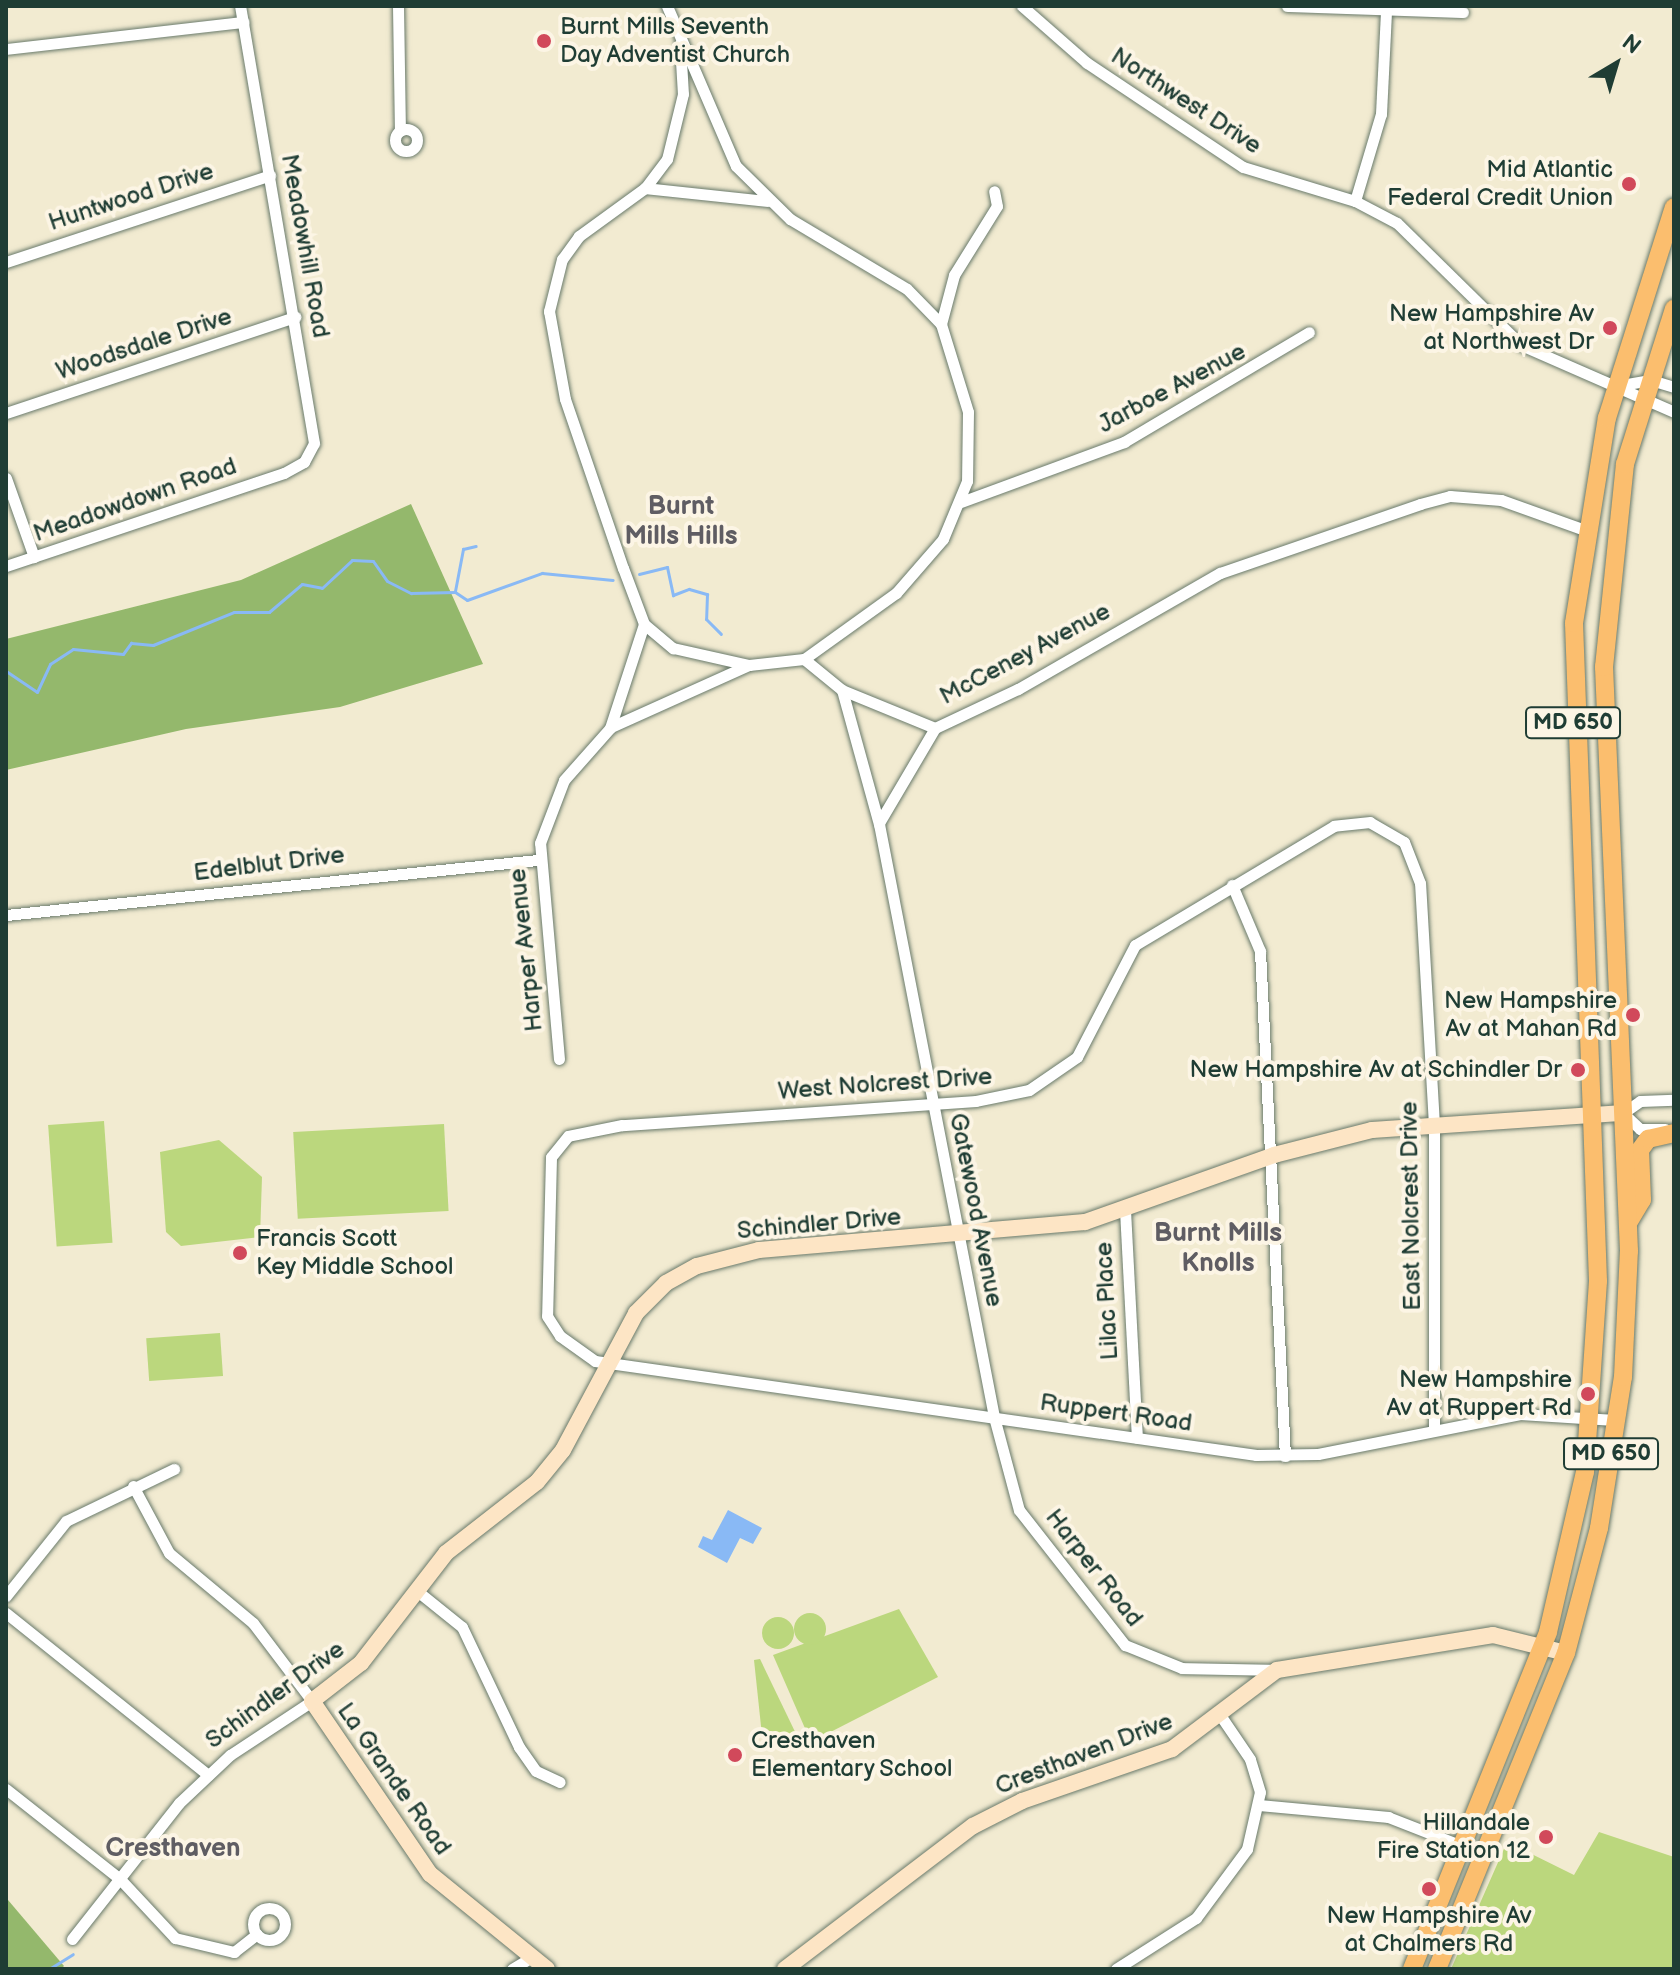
<!DOCTYPE html>
<html>
<head>
<meta charset="utf-8">
<style>
  body { margin:0 }
  #map { position:relative; width:1680px; height:1975px; overflow:hidden; background:#f2ebd1; font-family:"Balsamiq Sans",sans-serif }
  div>[style] { position:absolute }
  [style*='--x'] { left:calc(var(--x)*1px); top:calc(var(--y)*1px); width:calc(var(--w)*1px); rotate:calc(var(--a)*1deg) }
  .green>* { inset:0; background:#bbd77d; transform-origin:0 0 }
  .round { border-radius:50% }
  .forest>* { inset:0; background:#94b86c }
  .water>* { inset:0; background:#89b9f5 }
  .stream>* { height:3px; margin:-1.5px; padding:0 1.5px; transform-origin:1.5px; border-radius:1.5px; background:#89b9f5 }
  .roads { filter:drop-shadow(0 0 2px #697a6b) drop-shadow(0 0 2px #697a6b) }
  .street>* { height:11px; margin:-5.5px; padding:0 5.5px; transform-origin:5.5px; border-radius:5.5px; background:#fff }
  .street>.ring { margin:-5.5px; padding:0; box-sizing:content-box; background:none; border:11px solid #fff; border-radius:50% }
  .secondary>* { height:16px; margin:-8px; padding:0 8px; transform-origin:8px; border-radius:8px; background:#fde5c5 }
  .primary>* { height:18px; margin:-9px; padding:0 9px; transform-origin:9px; border-radius:9px; background:#fbbe6e }
  .dots>* { width:22px; height:22px; translate:-50% -50%; box-sizing:border-box; border:4px solid #fcf5e5; border-radius:50% }
  span { translate:-50% -50%; white-space:nowrap; text-align:center; line-height:1.15; -webkit-text-stroke:8px #fcf5e5; paint-order:stroke }
  .shield-label span { padding:2px 6px; background:#fcf5e5; border:2px solid; border-radius:6px; -webkit-text-stroke-width:0 }
  .shield-label { font-size:22px; color:#1f3d34; font-weight:700 }
  .poi-label { font-size:24px; color:#1f3d34 }
  .left { translate:0 -50%; text-align:left }
  .right { translate:-100% -50%; text-align:right }
  .street-label { font-size:24px; color:#1f3d34 }
  .neighbourhood-label { font-size:26px; color:#5f5d63; font-weight:700 }
  .frame { position:absolute; inset:0; border:8px solid #1f3d34; pointer-events:none }
  .north { position:absolute; left:1576px; top:24px; width:80px; height:80px; -webkit-text-stroke:6px #fcf5e5; paint-order:stroke; rotate:38deg; font-size:22px; font-weight:700; line-height:32px; text-align:center; color:#1f3d34 }
  .north::after { content:''; display:block; margin:auto; width:28px; height:36px; background:#1f3d34; clip-path:polygon(50% 0,100% 100%,50% 72%,0 100%) }
</style>
</head>
<body>
<div id="map">
  <div class="green">
    <div style="left:104px;top:1121px;width:122px;height:56px;rotate:86deg"></div>
    <div style="left:444px;top:1124px;width:87px;height:151px;rotate:87deg"></div>
    <div style="clip-path:polygon(219px 1140px,262px 1177px,260px 1237px,181px 1246px,166px 1232px,160px 1152px)"></div>
    <div style="left:220px;top:1333px;width:43px;height:74px;rotate:86deg"></div>
    <div style="clip-path:polygon(899px 1609px,938px 1677px,811px 1742px,773px 1655px)"></div>
    <div class="round" style="left:794px;top:1613px;width:32px;height:32px"></div>
    <div class="round" style="left:762px;top:1617px;width:32px;height:32px"></div>
    <div style="clip-path:polygon(760px 1659px,799px 1740px,763px 1745px,754px 1660px)"></div>
    <div style="clip-path:polygon(1599px 1832px,1674px 1857px,1674px 1969px,1451px 1969px,1507px 1842px,1574px 1875px)"></div>
  </div>
  <div class="forest">
    <div style="clip-path:polygon(411px 504px,483px 664px,340px 707px,186px 729px,6px 770px,6px 639px,241px 580px)"></div>
    <div style="clip-path:polygon(8px 1900px,64px 1966px,61px 1969px,6px 1969px)"></div>
  </div>
  <div class="water">
    <div style="clip-path:polygon(728px 1510px,762px 1528px,753px 1544px,740px 1538px,727px 1563px,698px 1547px,703px 1536px,712px 1540px)"></div>
  </div>
  <div class="stream">
    <div style="--x:639;--y:574;--w:29;--a:-14"></div>
    <div style="--x:667;--y:567;--w:29;--a:78"></div>
    <div style="--x:673;--y:595;--w:17;--a:-21"></div>
    <div style="--x:689;--y:589;--w:19;--a:16"></div>
    <div style="--x:707;--y:594;--w:25;--a:92"></div>
    <div style="--x:706;--y:619;--w:21;--a:45"></div>
    <div style="--x:455;--y:591;--w:43;--a:-79.2"></div>
    <div style="--x:463;--y:549;--w:13;--a:-13"></div>
    <div style="--x:6;--y:671;--w:37;--a:34"></div>
    <div style="--x:37;--y:692;--w:31;--a:-65"></div>
    <div style="--x:50;--y:664;--w:27;--a:-33"></div>
    <div style="--x:73;--y:649;--w:50;--a:5.7"></div>
    <div style="--x:123;--y:654;--w:14;--a:-54"></div>
    <div style="--x:131;--y:643;--w:22;--a:5"></div>
    <div style="--x:153;--y:645;--w:87;--a:-22.2"></div>
    <div style="--x:234;--y:612;--w:35;--a:0"></div>
    <div style="--x:269;--y:612;--w:43;--a:-40.3"></div>
    <div style="--x:302;--y:584;--w:20;--a:11"></div>
    <div style="--x:322;--y:588;--w:41;--a:-43"></div>
    <div style="--x:352;--y:560;--w:21;--a:3"></div>
    <div style="--x:373;--y:561;--w:24;--a:55"></div>
    <div style="--x:387;--y:581;--w:27;--a:27"></div>
    <div style="--x:411;--y:593;--w:44;--a:-1.3"></div>
    <div style="--x:455;--y:592;--w:14;--a:34"></div>
    <div style="--x:467;--y:600;--w:80;--a:-19.8"></div>
    <div style="--x:542;--y:573;--w:71;--a:5.6"></div>
    <div style="--x:49;--y:1969;--w:28;--a:-32"></div>
  </div>
  <div class="roads">
    <div class="street">
      <div style="--x:398;--y:6;--w:125;--a:89.1"></div>
      <div style="--x:667;--y:6;--w:174;--a:66.7"></div>
      <div style="--x:736;--y:166;--w:76;--a:44.5"></div>
      <div style="--x:790;--y:219;--w:136;--a:30.9"></div>
      <div style="--x:907;--y:289;--w:49;--a:45.8"></div>
      <div style="--x:941;--y:324;--w:92;--a:72.9"></div>
      <div style="--x:968;--y:412;--w:69;--a:90.8"></div>
      <div style="--x:967;--y:481;--w:63;--a:112.5"></div>
      <div style="--x:943;--y:539;--w:72;--a:131"></div>
      <div style="--x:896;--y:593;--w:113;--a:144.3"></div>
      <div style="--x:1022;--y:6;--w:86;--a:41.2"></div>
      <div style="--x:1087;--y:63;--w:187;--a:33.7"></div>
      <div style="--x:1243;--y:167;--w:117;--a:16.9"></div>
      <div style="--x:1355;--y:201;--w:47;--a:27.6"></div>
      <div style="--x:1397;--y:223;--w:174;--a:44.5"></div>
      <div style="--x:1521;--y:345;--w:167;--a:23.6"></div>
      <div style="--x:1287;--y:6;--w:176;--a:2"></div>
      <div style="--x:680;--y:44;--w:50;--a:86.6"></div>
      <div style="--x:683;--y:94;--w:67;--a:103.8"></div>
      <div style="--x:667;--y:159;--w:36;--a:127"></div>
      <div style="--x:645;--y:188;--w:82;--a:144"></div>
      <div style="--x:579;--y:236;--w:29;--a:126"></div>
      <div style="--x:562;--y:259;--w:54;--a:104"></div>
      <div style="--x:549;--y:311;--w:89;--a:79.7"></div>
      <div style="--x:565;--y:399;--w:179;--a:71.1"></div>
      <div style="--x:623;--y:568;--w:60;--a:69.4"></div>
      <div style="--x:644;--y:624;--w:38;--a:40"></div>
      <div style="--x:673;--y:648;--w:78;--a:12.6"></div>
      <div style="--x:749;--y:665;--w:55;--a:-6.2"></div>
      <div style="--x:804;--y:659;--w:49;--a:39.2"></div>
      <div style="--x:842;--y:690;--w:100;--a:22.2"></div>
      <div style="--x:935;--y:728;--w:92;--a:-25.2"></div>
      <div style="--x:1018;--y:689;--w:233;--a:-29.9"></div>
      <div style="--x:1220;--y:573;--w:212;--a:-19"></div>
      <div style="--x:1420;--y:504;--w:31;--a:-15"></div>
      <div style="--x:1450;--y:496;--w:51;--a:4.5"></div>
      <div style="--x:1501;--y:500;--w:89;--a:19.7"></div>
      <div style="--x:6;--y:49;--w:239;--a:-6.5"></div>
      <div class="ring" style="left:395px;top:129px;width:11px;height:11px"></div>
      <div style="--x:645;--y:188;--w:123;--a:6.1"></div>
      <div style="--x:1355;--y:201;--w:91;--a:-73.4"></div>
      <div style="--x:1381;--y:114;--w:101;--a:-87.2"></div>
      <div style="--x:6;--y:262;--w:278;--a:-18.2"></div>
      <div style="--x:941;--y:324;--w:51;--a:-75.1"></div>
      <div style="--x:954;--y:275;--w:81;--a:-58.1"></div>
      <div style="--x:997;--y:206;--w:15;--a:-101"></div>
      <div style="--x:1616;--y:386;--w:36;--a:-10"></div>
      <div style="--x:1651;--y:380;--w:24;--a:17"></div>
      <div style="--x:6;--y:413;--w:305;--a:-18.4"></div>
      <div style="--x:6;--y:478;--w:84;--a:70.5"></div>
      <div style="--x:961;--y:502;--w:174;--a:-20.2"></div>
      <div style="--x:1124;--y:442;--w:215;--a:-30.7"></div>
      <div style="--x:6;--y:566;--w:293;--a:-18.5"></div>
      <div style="--x:284;--y:473;--w:23;--a:-29"></div>
      <div style="--x:304;--y:462;--w:21;--a:-62"></div>
      <div style="--x:314;--y:443;--w:443;--a:-99.6"></div>
      <div style="--x:842;--y:690;--w:139;--a:74.6"></div>
      <div style="--x:879;--y:824;--w:604;--a:79.02"></div>
      <div style="--x:994;--y:1417;--w:96;--a:75"></div>
      <div style="--x:1019;--y:1510;--w:172;--a:51.9"></div>
      <div style="--x:1125;--y:1645;--w:61;--a:22"></div>
      <div style="--x:1182;--y:1668;--w:94;--a:1.2"></div>
      <div style="--x:611;--y:727;--w:151;--a:-24.2"></div>
      <div style="--x:879;--y:823;--w:110;--a:-59.5"></div>
      <div style="--x:1232;--y:885;--w:72;--a:67"></div>
      <div style="--x:1260;--y:951;--w:506;--a:87.17"></div>
      <div style="--x:6;--y:915;--w:534;--a:-5.91"></div>
      <div style="--x:559;--y:1059;--w:217;--a:-95"></div>
      <div style="--x:540;--y:843;--w:67;--a:-69.1"></div>
      <div style="--x:564;--y:780;--w:69;--a:-48.5"></div>
      <div style="--x:610;--y:728;--w:109;--a:-71.9"></div>
      <div style="--x:1665;--y:1129;--w:25;--a:180"></div>
      <div style="--x:1640;--y:1129;--w:23;--a:-137"></div>
      <div style="--x:1623;--y:1113;--w:21;--a:-35"></div>
      <div style="--x:1640;--y:1101;--w:34;--a:-2"></div>
      <div style="--x:1125;--y:1210;--w:228;--a:87"></div>
      <div style="--x:1434;--y:1429;--w:304;--a:-90"></div>
      <div style="--x:1434;--y:1125;--w:242;--a:-93.3"></div>
      <div style="--x:1420;--y:883;--w:44;--a:-111.3"></div>
      <div style="--x:1404;--y:842;--w:39;--a:-150"></div>
      <div style="--x:1370;--y:822;--w:36;--a:174"></div>
      <div style="--x:1334;--y:826;--w:232;--a:149.1"></div>
      <div style="--x:1135;--y:945;--w:126;--a:117.4"></div>
      <div style="--x:1077;--y:1057;--w:58;--a:145.5"></div>
      <div style="--x:1029;--y:1090;--w:54;--a:168.3"></div>
      <div style="--x:976;--y:1101;--w:355;--a:176.1"></div>
      <div style="--x:622;--y:1125;--w:55;--a:168.5"></div>
      <div style="--x:568;--y:1136;--w:27;--a:129"></div>
      <div style="--x:551;--y:1157;--w:159;--a:91.4"></div>
      <div style="--x:547;--y:1316;--w:24;--a:57"></div>
      <div style="--x:560;--y:1336;--w:43;--a:35.5"></div>
      <div style="--x:595;--y:1361;--w:668;--a:8.09"></div>
      <div style="--x:1256;--y:1455;--w:62;--a:-0.9"></div>
      <div style="--x:1318;--y:1454;--w:206;--a:-11.2"></div>
      <div style="--x:1520;--y:1414;--w:95;--a:3.6"></div>
      <div style="--x:416;--y:1590;--w:59;--a:38.8"></div>
      <div style="--x:462;--y:1627;--w:133;--a:64.6"></div>
      <div style="--x:519;--y:1747;--w:29;--a:55"></div>
      <div style="--x:536;--y:1771;--w:26;--a:25"></div>
      <div style="--x:6;--y:1596;--w:96;--a:-51.3"></div>
      <div style="--x:66;--y:1521;--w:120;--a:-25.7"></div>
      <div style="--x:6;--y:1613;--w:259;--a:38.7"></div>
      <div style="--x:6;--y:1789;--w:145;--a:38.3"></div>
      <div style="--x:120;--y:1879;--w:81;--a:47"></div>
      <div style="--x:175;--y:1938;--w:61;--a:13.3"></div>
      <div style="--x:234;--y:1952;--w:29;--a:-38"></div>
      <div style="--x:1259;--y:1805;--w:130;--a:5.3"></div>
      <div style="--x:1388;--y:1817;--w:102;--a:21.3"></div>
      <div class="ring" style="left:253px;top:1908px;width:21px;height:21px"></div>
      <div style="--x:72;--y:1939;--w:173;--a:-51.8"></div>
      <div style="--x:179;--y:1803;--w:70;--a:-43.3"></div>
      <div style="--x:230;--y:1755;--w:98;--a:-33.4"></div>
      <div style="--x:312;--y:1701;--w:98;--a:-127.1"></div>
      <div style="--x:253;--y:1623;--w:109;--a:-140.2"></div>
      <div style="--x:169;--y:1553;--w:76;--a:-118.2"></div>
      <div style="--x:512;--y:1969;--w:23;--a:-31"></div>
      <div style="--x:1116;--y:1969;--w:95;--a:-32.5"></div>
      <div style="--x:1196;--y:1918;--w:86;--a:-53.5"></div>
      <div style="--x:1247;--y:1849;--w:58;--a:-77.2"></div>
      <div style="--x:1260;--y:1792;--w:34;--a:-107"></div>
      <div style="--x:1250;--y:1759;--w:53;--a:-124.3"></div>
    </div>
    <div class="secondary">
      <div style="--x:547;--y:1969;--w:151;--a:-140.9"></div>
      <div style="--x:430;--y:1874;--w:209;--a:-124.3"></div>
      <div style="--x:312;--y:1701;--w:62;--a:-37.8"></div>
      <div style="--x:361;--y:1663;--w:139;--a:-52.3"></div>
      <div style="--x:446;--y:1553;--w:115;--a:-38"></div>
      <div style="--x:537;--y:1482;--w:41;--a:-50.9"></div>
      <div style="--x:563;--y:1450;--w:155;--a:-61.9"></div>
      <div style="--x:636;--y:1313;--w:42;--a:-45"></div>
      <div style="--x:666;--y:1283;--w:35;--a:-29"></div>
      <div style="--x:697;--y:1266;--w:64;--a:-14.5"></div>
      <div style="--x:759;--y:1250;--w:327;--a:-4.9"></div>
      <div style="--x:1085;--y:1222;--w:201;--a:-19.5"></div>
      <div style="--x:1274;--y:1155;--w:101;--a:-14.3"></div>
      <div style="--x:1372;--y:1130;--w:252;--a:-3.9"></div>
      <div style="--x:785;--y:1969;--w:236;--a:-37.3"></div>
      <div style="--x:973;--y:1826;--w:55;--a:-27"></div>
      <div style="--x:1022;--y:1801;--w:159;--a:-19.1"></div>
      <div style="--x:1172;--y:1749;--w:131;--a:-37"></div>
      <div style="--x:1277;--y:1670;--w:219;--a:-9.2"></div>
      <div style="--x:1493;--y:1635;--w:75;--a:13.9"></div>
    </div>
    <div class="primary">
      <div style="--x:1628;--y:1223;--w:27;--a:-59"></div>
      <div style="--x:1642;--y:1200;--w:50;--a:-92.3"></div>
      <div style="--x:1640;--y:1150;--w:14;--a:-54"></div>
      <div style="--x:1648;--y:1139;--w:27;--a:-13"></div>
      <div style="--x:1412;--y:1969;--w:363;--a:-68"></div>
      <div style="--x:1548;--y:1632;--w:164;--a:-77"></div>
      <div style="--x:1585;--y:1472;--w:191;--a:-86.1"></div>
      <div style="--x:1598;--y:1281;--w:658;--a:-92.09"></div>
      <div style="--x:1574;--y:623;--w:208;--a:-80.9"></div>
      <div style="--x:1607;--y:418;--w:221;--a:-72.4"></div>
      <div style="--x:1437;--y:1969;--w:341;--a:-67.8"></div>
      <div style="--x:1566;--y:1653;--w:129;--a:-75.2"></div>
      <div style="--x:1599;--y:1528;--w:153;--a:-81"></div>
      <div style="--x:1623;--y:1377;--w:126;--a:-87.3"></div>
      <div style="--x:1629;--y:1251;--w:585;--a:-92.45"></div>
      <div style="--x:1604;--y:667;--w:204;--a:-84.1"></div>
      <div style="--x:1625;--y:464;--w:163;--a:-72.5"></div>
    </div>
  </div>
  <div class="dots">
    <div style="left:544px;top:41px;background:#d1495b"></div>
    <div style="left:1629px;top:184px;background:#d1495b"></div>
    <div style="left:1610px;top:328px;background:#d1495b"></div>
    <div style="left:1633px;top:1015px;background:#d1495b"></div>
    <div style="left:1578px;top:1070px;background:#d1495b"></div>
    <div style="left:240px;top:1253px;background:#d1495b"></div>
    <div style="left:1588px;top:1394px;background:#d1495b"></div>
    <div style="left:735px;top:1755px;background:#d1495b"></div>
    <div style="left:1546px;top:1837px;background:#d1495b"></div>
    <div style="left:1429px;top:1889px;background:#d1495b"></div>
  </div>
  <div class="shield-label">
    <span style="left:1573px;top:723px">MD 650</span>
    <span style="left:1611px;top:1454px">MD 650</span>
  </div>
  <div class="poi-label">
    <span class="left" style="left:560px;top:41px">Burnt Mills Seventh<br>Day Adventist Church</span>
    <span class="right" style="left:1613px;top:184px">Mid Atlantic<br>Federal Credit Union</span>
    <span class="right" style="left:1594px;top:328px">New Hampshire Av<br>at Northwest Dr</span>
    <span class="right" style="left:1617px;top:1015px">New Hampshire<br>Av at Mahan Rd</span>
    <span class="right" style="left:1562px;top:1070px">New Hampshire Av at Schindler Dr</span>
    <span class="left" style="left:256px;top:1253px">Francis Scott<br>Key Middle School</span>
    <span class="right" style="left:1572px;top:1394px">New Hampshire<br>Av at Ruppert Rd</span>
    <span class="left" style="left:751px;top:1755px">Cresthaven<br>Elementary School</span>
    <span class="right" style="left:1530px;top:1837px">Hillandale<br>Fire Station 12</span>
    <span style="left:1429px;top:1930px">New Hampshire Av<br>at Chalmers Rd</span>
  </div>
  <div class="street-label">
    <span style="left:1186px;top:101px;rotate:33deg">Northwest Drive</span>
    <span style="left:131px;top:197px;rotate:-18deg">Huntwood Drive</span>
    <span style="left:305px;top:246px;rotate:80deg">Meadowhill Road</span>
    <span style="left:144px;top:344px;rotate:-18deg">Woodsdale Drive</span>
    <span style="left:1172px;top:388px;rotate:-28deg">Jarboe Avenue</span>
    <span style="left:135px;top:500px;rotate:-19deg">Meadowdown Road</span>
    <span style="left:1025px;top:654px;rotate:-28deg">McCeney Avenue</span>
    <span style="left:269px;top:864px;rotate:-7deg">Edelblut Drive</span>
    <span style="left:526px;top:950px;rotate:-96deg">Harper Avenue</span>
    <span style="left:885px;top:1084px;rotate:-4deg">West Nolcrest Drive</span>
    <span style="left:1411px;top:1206px;rotate:-91deg">East Nolcrest Drive</span>
    <span style="left:976px;top:1210px;rotate:79deg">Gatewood Avenue</span>
    <span style="left:819px;top:1224px;rotate:-5deg">Schindler Drive</span>
    <span style="left:1107px;top:1301px;rotate:-93deg">Lilac Place</span>
    <span style="left:1116px;top:1413px;rotate:8deg">Ruppert Road</span>
    <span style="left:1094px;top:1568px;rotate:52deg">Harper Road</span>
    <span style="left:275px;top:1695px;rotate:-36deg">Schindler Drive</span>
    <span style="left:1084px;top:1754px;rotate:-21deg">Cresthaven Drive</span>
    <span style="left:394px;top:1779px;rotate:55deg">La Grande Road</span>
  </div>
  <div class="neighbourhood-label">
    <span style="left:681px;top:522px">Burnt<br>Mills Hills</span>
    <span style="left:1218px;top:1249px">Burnt Mills<br>Knolls</span>
    <span style="left:173px;top:1849px">Cresthaven</span>
  </div>
  <div class="frame"></div>
  <div class="north">N</div>
</div>
</body>
</html>
